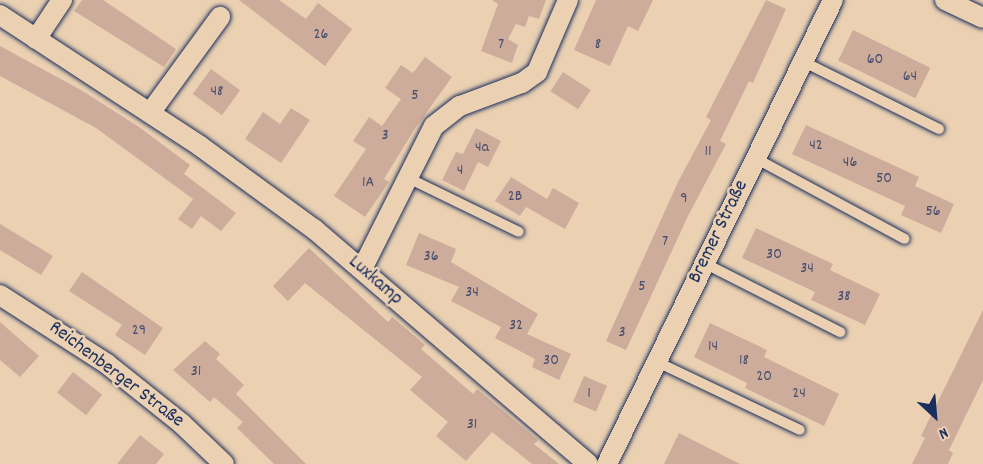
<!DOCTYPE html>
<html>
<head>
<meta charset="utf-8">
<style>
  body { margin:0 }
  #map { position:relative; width:983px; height:464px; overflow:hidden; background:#ebd1b2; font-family:Dekko,sans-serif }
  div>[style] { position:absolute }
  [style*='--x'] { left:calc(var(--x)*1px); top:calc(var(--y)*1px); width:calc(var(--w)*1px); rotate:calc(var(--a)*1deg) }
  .building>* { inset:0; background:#cdac9b; transform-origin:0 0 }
  .roads { filter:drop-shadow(0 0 2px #1b2f5e) drop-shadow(0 0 2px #1b2f5e) }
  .lane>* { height:10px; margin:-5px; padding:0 5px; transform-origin:5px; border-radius:5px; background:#ebd1b2 }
  .street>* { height:20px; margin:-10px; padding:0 10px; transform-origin:10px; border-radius:10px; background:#ebd1b2 }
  span { translate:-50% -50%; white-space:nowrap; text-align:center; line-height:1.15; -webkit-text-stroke:5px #ebd1b2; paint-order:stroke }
  .number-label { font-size:16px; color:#484e6d }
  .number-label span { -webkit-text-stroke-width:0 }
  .street-label { font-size:20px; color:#1b2f5e }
  .north { position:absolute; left:905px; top:386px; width:60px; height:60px; -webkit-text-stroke:4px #ebd1b2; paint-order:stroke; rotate:154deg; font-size:16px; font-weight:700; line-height:24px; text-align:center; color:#1b2f5e }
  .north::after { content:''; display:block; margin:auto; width:21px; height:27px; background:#1b2f5e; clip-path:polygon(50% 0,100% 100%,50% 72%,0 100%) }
</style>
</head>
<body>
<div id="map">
  <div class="building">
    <div style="clip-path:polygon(82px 0,103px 0,176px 49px,164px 67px,74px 11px)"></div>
    <div style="clip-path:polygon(239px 0,279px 0,306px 19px,318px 3px,352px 29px,325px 66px)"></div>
    <div style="clip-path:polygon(492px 0,546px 0,539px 19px,529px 16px,525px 27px,516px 24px,508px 39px,518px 45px,512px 63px,481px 51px,498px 4px)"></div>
    <div style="clip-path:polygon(596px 0,653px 0,638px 31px,628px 26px,610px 66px,574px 50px)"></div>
    <div style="clip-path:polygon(766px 0,786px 9px,753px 83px,749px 81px,720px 141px,726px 144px,688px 216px,626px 350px,606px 341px,678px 182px,711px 120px,706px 117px)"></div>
    <div style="left:853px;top:30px;width:86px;height:34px;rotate:26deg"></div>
    <div style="clip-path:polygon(0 46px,81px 90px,139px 127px,190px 165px,184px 174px,236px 213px,221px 231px,201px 216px,192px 229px,178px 219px,193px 199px,96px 128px,0 76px)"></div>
    <div style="clip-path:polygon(425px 57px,452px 77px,414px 130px,384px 179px,389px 182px,365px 217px,334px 196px,366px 149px,353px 141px,369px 117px,382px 126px,401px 99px,385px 88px,401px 65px,413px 73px)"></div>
    <div style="left:211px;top:69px;width:36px;height:31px;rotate:36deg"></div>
    <div style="left:563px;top:72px;width:33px;height:23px;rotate:33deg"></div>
    <div style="clip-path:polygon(291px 108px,310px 120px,281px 163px,245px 139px,263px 112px,280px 124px)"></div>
    <div style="clip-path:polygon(806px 125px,919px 177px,915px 186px,954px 204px,941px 233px,901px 215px,905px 206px,792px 154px)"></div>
    <div style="clip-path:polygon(476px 128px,501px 141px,488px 167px,478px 162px,464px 191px,442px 180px,456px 152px,463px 154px)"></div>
    <div style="clip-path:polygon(511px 177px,547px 199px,553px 188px,579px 203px,565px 229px,526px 207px,520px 216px,495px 201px)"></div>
    <div style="clip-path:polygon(0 224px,53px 256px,41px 275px,0 250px)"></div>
    <div style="clip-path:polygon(756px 228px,833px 264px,830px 270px,880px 294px,865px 325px,811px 300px,815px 292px,742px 258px)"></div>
    <div style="clip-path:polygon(419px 233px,456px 249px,451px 262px,538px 314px,527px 334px,571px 354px,559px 380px,532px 367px,535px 359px,495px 338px,501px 327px,451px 301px,459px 287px,406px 265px)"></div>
    <div style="clip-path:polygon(309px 248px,388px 322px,392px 317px,425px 345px,421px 349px,473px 394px,477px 389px,538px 440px,534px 444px,559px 464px,532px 464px,492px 432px,466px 461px,436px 436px,448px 422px,410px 390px,422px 377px,305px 283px,288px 301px,273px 286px)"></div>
    <div style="clip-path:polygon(82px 272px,163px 328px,145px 355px,115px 335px,122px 325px,69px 291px)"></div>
    <div style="clip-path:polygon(983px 310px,983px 380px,949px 450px,953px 453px,948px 464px,912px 464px,925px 438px,921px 436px)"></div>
    <div style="clip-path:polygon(0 322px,39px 356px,20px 377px,0 360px)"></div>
    <div style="clip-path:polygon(710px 323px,767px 350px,764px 357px,839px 394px,824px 426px,745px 388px,747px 383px,694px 357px)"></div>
    <div style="clip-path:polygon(205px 341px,220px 354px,216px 359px,244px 385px,236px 394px,306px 464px,274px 464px,237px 428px,243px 422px,214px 397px,210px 402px,173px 370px)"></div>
    <div style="left:73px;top:372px;width:37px;height:26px;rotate:38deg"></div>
    <div style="left:584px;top:376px;width:25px;height:28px;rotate:23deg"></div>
    <div style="clip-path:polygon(679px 433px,740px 464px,664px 464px)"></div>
    <div style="clip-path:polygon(140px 435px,164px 454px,156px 464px,117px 464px)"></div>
  </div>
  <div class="roads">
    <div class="lane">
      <div style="--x:802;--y:61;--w:153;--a:26.4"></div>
      <div style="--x:755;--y:158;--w:170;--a:28.4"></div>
      <div style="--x:408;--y:178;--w:123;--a:25.9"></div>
      <div style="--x:704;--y:263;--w:153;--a:26.9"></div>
      <div style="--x:657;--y:362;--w:158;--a:25.4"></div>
    </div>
    <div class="street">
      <div style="--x:945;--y:0;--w:42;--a:25.3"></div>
      <div style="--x:0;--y:15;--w:239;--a:33.2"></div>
      <div style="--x:200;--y:146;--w:141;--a:36.1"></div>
      <div style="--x:314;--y:229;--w:361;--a:40.6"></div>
      <div style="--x:36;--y:39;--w:47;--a:-56.3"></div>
      <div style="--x:150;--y:113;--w:119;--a:-53.9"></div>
      <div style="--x:362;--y:269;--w:160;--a:-63.3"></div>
      <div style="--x:434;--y:126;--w:33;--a:-38"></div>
      <div style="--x:460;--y:106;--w:66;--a:-20.4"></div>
      <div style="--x:522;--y:83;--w:19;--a:-36"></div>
      <div style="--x:537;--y:72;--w:78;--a:-66.7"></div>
      <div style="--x:0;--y:295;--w:127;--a:32.8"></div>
      <div style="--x:107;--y:364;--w:95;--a:38.6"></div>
      <div style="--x:181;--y:423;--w:59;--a:43.6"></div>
      <div style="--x:607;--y:464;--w:516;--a:-64.03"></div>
    </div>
  </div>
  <div class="number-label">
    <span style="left:321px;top:35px">26</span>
    <span style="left:501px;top:45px">7</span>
    <span style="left:598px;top:45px">8</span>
    <span style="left:875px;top:60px">60</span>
    <span style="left:910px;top:77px">64</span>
    <span style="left:217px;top:92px">48</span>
    <span style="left:415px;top:96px">5</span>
    <span style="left:385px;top:136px">3</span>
    <span style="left:816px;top:146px">42</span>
    <span style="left:482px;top:148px">4a</span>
    <span style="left:708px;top:152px">11</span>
    <span style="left:850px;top:163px">46</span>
    <span style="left:460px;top:171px">4</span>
    <span style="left:884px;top:179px">50</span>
    <span style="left:368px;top:183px">1A</span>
    <span style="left:515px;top:197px">2B</span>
    <span style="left:684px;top:199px">9</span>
    <span style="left:933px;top:212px">56</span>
    <span style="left:665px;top:242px">7</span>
    <span style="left:774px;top:255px">30</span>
    <span style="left:431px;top:257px">36</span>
    <span style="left:807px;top:269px">34</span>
    <span style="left:642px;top:287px">5</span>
    <span style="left:472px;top:293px">34</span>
    <span style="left:844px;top:297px">38</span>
    <span style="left:516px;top:326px">32</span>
    <span style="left:139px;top:331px">29</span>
    <span style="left:622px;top:333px">3</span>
    <span style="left:713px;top:347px">14</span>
    <span style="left:551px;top:361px">30</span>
    <span style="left:744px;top:361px">18</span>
    <span style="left:196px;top:372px">31</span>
    <span style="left:764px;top:377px">20</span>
    <span style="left:589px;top:394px">1</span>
    <span style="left:799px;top:394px">24</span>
    <span style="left:472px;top:425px">31</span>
  </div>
  <div class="street-label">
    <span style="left:719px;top:232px;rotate:-64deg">Bremer Straße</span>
    <span style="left:375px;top:281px;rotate:41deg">Luxkamp</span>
    <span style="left:116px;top:375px;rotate:37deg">Reichenberger Straße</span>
  </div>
  <div class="north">N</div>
</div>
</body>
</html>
